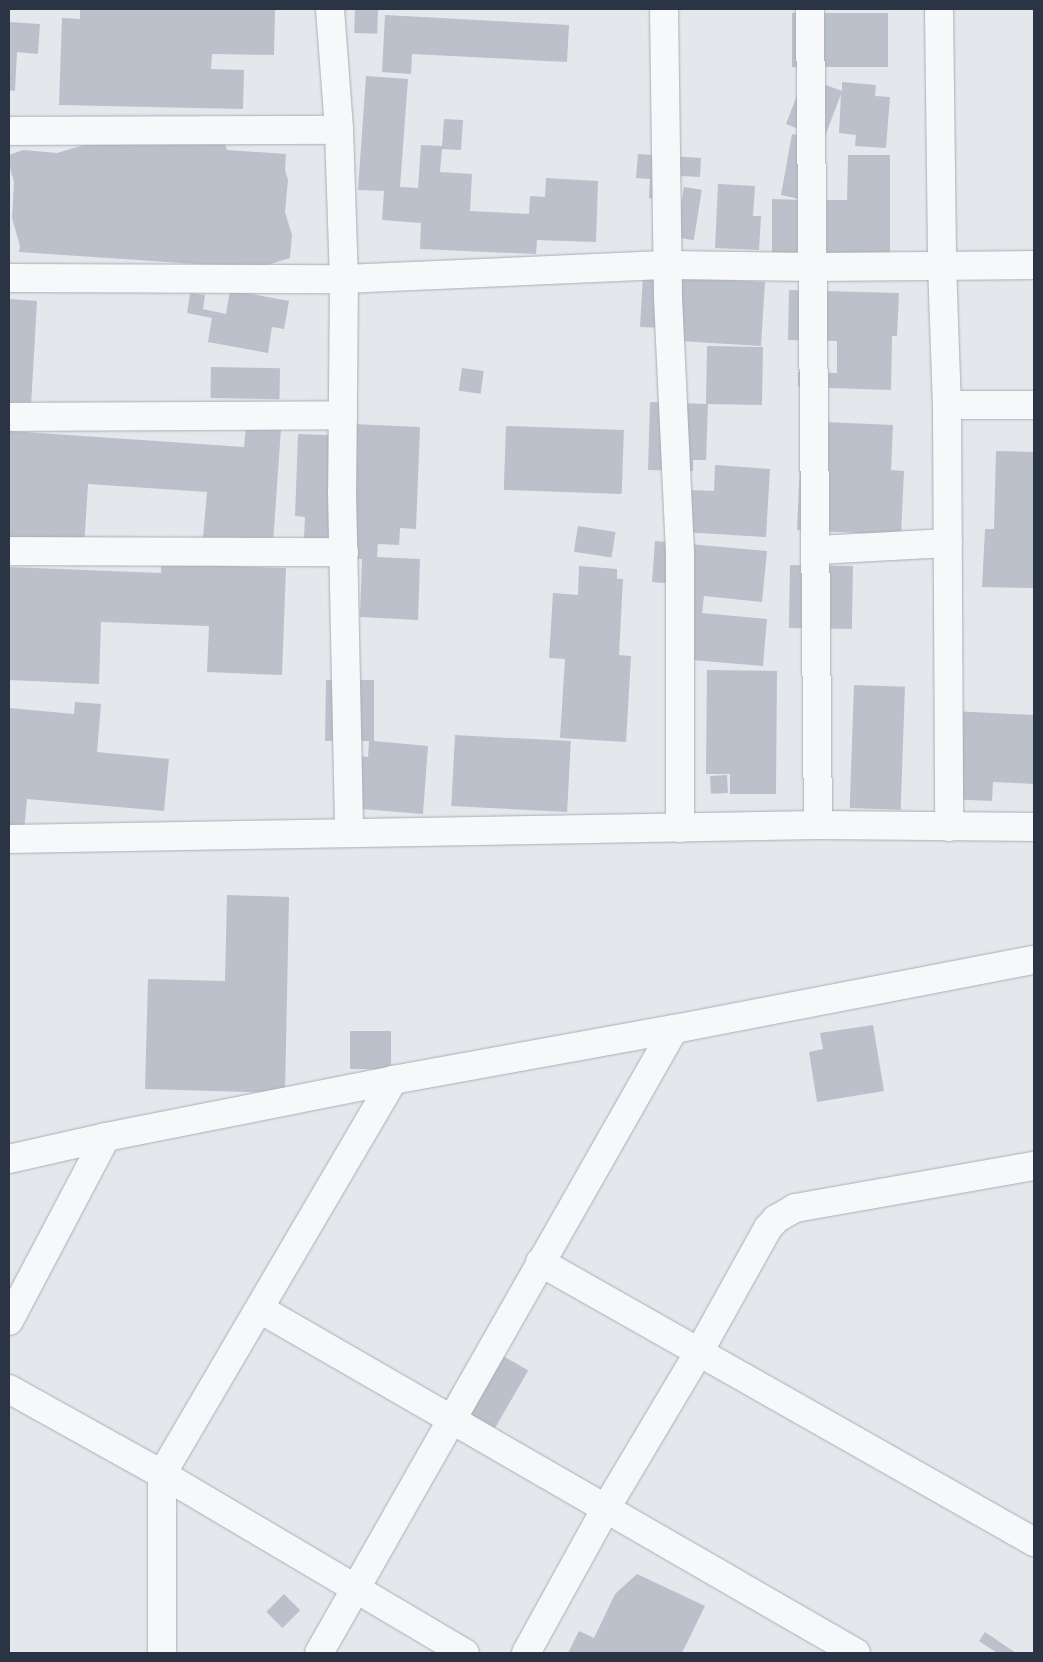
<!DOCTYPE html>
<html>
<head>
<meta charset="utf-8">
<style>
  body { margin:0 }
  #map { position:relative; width:1043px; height:1662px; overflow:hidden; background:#e4e7ec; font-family:"IBM Plex Sans",sans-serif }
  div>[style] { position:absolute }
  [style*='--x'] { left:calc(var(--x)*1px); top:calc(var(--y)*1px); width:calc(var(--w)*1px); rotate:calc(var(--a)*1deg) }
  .building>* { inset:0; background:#bbc0ca; transform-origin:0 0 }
  .roads { filter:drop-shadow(0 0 1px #a9aeb7) drop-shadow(0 0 1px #a9aeb7) }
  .street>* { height:28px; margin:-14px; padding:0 14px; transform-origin:14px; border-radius:14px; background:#f7f8fa }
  span { translate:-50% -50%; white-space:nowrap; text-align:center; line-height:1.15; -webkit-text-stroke:4.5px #f4f6f9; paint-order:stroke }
  .frame { position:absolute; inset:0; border:10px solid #2b3445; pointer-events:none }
</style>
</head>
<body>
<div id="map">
  <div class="building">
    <div style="clip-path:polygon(80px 9px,275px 9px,274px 55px,212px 54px,211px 69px,244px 70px,243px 109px,59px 105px,62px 18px,80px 19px)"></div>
    <div style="left:355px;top:9px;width:23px;height:24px;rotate:2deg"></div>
    <div style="left:792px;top:13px;width:96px;height:54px"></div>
    <div style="clip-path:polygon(385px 15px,569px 25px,567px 62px,412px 54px,411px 74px,382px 72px)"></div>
    <div style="clip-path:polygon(9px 22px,40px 24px,38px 54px,17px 52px,15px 91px,9px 90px)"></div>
    <div style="clip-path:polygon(366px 76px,408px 79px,400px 187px,418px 188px,421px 145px,442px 146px,444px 119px,463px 120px,461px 150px,442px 149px,440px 172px,472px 174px,470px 211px,529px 214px,530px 196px,545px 197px,546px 178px,598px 181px,596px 242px,537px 240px,536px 254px,420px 249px,421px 223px,382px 220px,384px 191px,358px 190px)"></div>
    <div style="clip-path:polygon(804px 77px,842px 91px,842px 82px,876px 85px,875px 96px,890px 97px,886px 148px,855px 146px,856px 135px,839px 133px,841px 94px,824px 139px,786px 124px)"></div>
    <div style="clip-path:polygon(135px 130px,223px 137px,227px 150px,286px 154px,285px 170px,288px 180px,285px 212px,292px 235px,290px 258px,257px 268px,19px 252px,20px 246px,12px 218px,14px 182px,9px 164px,9px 155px,23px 150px,57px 153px)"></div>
    <div style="clip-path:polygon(792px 134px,825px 141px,814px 200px,847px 200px,848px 155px,890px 155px,890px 256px,772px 255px,772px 199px,803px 200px,781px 195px)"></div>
    <div style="clip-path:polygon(638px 154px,701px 158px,700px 177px,681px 176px,679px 201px,649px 198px,650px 179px,636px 178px)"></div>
    <div style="clip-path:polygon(718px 184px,755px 186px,753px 216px,761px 216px,759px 250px,715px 248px)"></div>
    <div style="left:684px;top:187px;width:18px;height:51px;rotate:9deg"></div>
    <div style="clip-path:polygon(643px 275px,765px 282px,761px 346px,663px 340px,664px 328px,640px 327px)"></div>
    <div style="clip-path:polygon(230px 290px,289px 301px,284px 329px,272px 327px,268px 353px,208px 342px,212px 318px,187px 313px,190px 293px,205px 295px,203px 309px,226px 314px)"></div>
    <div style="clip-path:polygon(789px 290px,899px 293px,897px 336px,892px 336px,891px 390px,798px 387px,798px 372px,837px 373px,837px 341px,788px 340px)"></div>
    <div style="clip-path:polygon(9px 299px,37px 301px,31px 406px,9px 404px)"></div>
    <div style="left:707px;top:346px;width:56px;height:58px;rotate:1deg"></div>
    <div style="left:211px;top:367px;width:69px;height:31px;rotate:1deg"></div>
    <div style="left:462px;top:368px;width:22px;height:23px;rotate:8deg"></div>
    <div style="clip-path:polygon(650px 402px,708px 404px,706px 460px,693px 460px,693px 471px,648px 470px)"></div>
    <div style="clip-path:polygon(802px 421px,893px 425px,891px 470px,904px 471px,901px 535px,797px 530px)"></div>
    <div style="clip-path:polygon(352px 424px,420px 427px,416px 529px,400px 528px,399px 545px,378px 544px,377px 557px,420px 559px,418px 620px,360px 617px,362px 559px,303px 557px,305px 517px,295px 516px,298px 434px,352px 436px)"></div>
    <div style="clip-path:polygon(246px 426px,281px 429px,273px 543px,203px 538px,207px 492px,88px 484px,84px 549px,9px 544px,9px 431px,244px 447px)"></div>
    <div style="left:506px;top:426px;width:118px;height:64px;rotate:2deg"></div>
    <div style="clip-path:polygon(996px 451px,1034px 452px,1034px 588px,982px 587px,985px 529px,994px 529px)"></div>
    <div style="clip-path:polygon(715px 465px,770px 469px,766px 537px,667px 531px,670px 489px,714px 491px)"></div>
    <div style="left:578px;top:526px;width:38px;height:26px;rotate:9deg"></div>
    <div style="clip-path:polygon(655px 541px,767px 551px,762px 602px,704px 596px,702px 613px,767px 619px,763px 666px,668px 658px,687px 585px,652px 582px)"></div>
    <div style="clip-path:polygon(162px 546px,222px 549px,221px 566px,286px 568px,282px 675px,207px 672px,209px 626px,101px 622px,99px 684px,9px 680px,9px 567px,161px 573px)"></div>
    <div style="left:790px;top:565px;width:63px;height:63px;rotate:1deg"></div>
    <div style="clip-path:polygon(579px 566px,617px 569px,617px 579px,623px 579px,619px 655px,631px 656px,626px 742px,560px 738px,565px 659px,549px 658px,553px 593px,578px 595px)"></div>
    <div style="clip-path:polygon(707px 670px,777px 671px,776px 794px,730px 794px,730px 774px,706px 774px)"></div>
    <div style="clip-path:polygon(326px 680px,374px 680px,374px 741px,428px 746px,423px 814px,349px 808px,353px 756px,368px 757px,369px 741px,325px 741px)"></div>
    <div style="left:854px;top:685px;width:51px;height:123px;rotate:2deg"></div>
    <div style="clip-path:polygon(75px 702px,101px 704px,97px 752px,169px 759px,164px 811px,27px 799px,22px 852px,9px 850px,9px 708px,74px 714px)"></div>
    <div style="clip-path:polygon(952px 711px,1034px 715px,1034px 784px,993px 782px,992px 801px,948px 799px)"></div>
    <div style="left:455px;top:735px;width:116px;height:71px;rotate:3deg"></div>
    <div style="left:727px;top:775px;width:18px;height:17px;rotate:87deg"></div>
    <div style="clip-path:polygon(227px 895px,289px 897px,285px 1093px,145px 1089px,148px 979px,225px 981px)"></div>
    <div style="clip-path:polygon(873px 1025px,884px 1091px,817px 1102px,809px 1052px,823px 1049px,820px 1033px)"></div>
    <div style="left:350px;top:1031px;width:41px;height:38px"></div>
    <div style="left:491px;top:1349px;width:43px;height:77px;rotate:30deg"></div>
    <div style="clip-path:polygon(637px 1574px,705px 1606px,682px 1653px,568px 1653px,579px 1631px,594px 1638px,615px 1594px)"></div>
    <div style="left:284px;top:1594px;width:23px;height:25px;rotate:45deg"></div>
    <div style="clip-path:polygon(985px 1632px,1016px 1653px,997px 1653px,979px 1641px)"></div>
  </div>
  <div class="roads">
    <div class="street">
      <div style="--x:330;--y:9;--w:121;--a:85.7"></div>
      <div style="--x:339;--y:130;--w:149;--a:88.1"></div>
      <div style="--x:344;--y:279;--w:212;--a:90.5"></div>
      <div style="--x:342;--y:491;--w:342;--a:88.8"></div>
      <div style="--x:664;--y:9;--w:289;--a:89.2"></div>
      <div style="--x:668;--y:298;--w:254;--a:87.3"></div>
      <div style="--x:680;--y:552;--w:276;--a:90"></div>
      <div style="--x:810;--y:9;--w:816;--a:89.44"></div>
      <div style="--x:939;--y:9;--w:255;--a:89.3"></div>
      <div style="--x:942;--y:264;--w:141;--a:88"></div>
      <div style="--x:947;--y:405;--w:422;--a:89.7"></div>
      <div style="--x:9;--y:131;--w:330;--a:-0.2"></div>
      <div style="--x:9;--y:278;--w:335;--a:0.2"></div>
      <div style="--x:344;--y:279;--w:325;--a:-2.5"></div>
      <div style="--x:669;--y:265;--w:144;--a:0.8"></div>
      <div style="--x:813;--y:267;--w:221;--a:-0.5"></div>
      <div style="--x:947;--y:405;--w:87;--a:0"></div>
      <div style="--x:9;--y:417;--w:334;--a:-0.3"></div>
      <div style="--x:817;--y:550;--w:131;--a:-3.1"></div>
      <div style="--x:9;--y:551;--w:335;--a:0.2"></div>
      <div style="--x:9;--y:839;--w:809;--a:-0.99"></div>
      <div style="--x:818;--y:825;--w:216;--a:0.5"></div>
      <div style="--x:9;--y:1159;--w:99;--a:-12.8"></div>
      <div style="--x:540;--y:1262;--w:568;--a:29.54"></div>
      <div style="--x:260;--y:1309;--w:688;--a:29.99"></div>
      <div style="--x:9;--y:1321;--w:208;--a:-62.2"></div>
      <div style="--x:106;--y:1137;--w:293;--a:-11.2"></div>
      <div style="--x:393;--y:1080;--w:286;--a:-10.3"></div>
      <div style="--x:9;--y:1389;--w:175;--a:29.1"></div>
      <div style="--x:162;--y:1474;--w:352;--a:30.6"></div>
      <div style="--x:162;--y:1653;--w:179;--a:-90"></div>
      <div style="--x:162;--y:1474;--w:457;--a:-59.6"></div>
      <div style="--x:319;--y:1653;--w:718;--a:-60.36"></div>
      <div style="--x:674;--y:1029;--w:367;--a:-10.9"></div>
      <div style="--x:526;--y:1653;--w:166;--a:-61.1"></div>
      <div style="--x:606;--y:1508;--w:182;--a:-59.2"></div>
      <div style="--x:699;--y:1352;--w:142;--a:-60.9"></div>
      <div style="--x:768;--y:1228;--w:12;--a:-48"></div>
      <div style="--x:776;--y:1219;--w:22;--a:-30"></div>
      <div style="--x:795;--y:1208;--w:243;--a:-10"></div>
    </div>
  </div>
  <div class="frame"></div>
</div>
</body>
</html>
